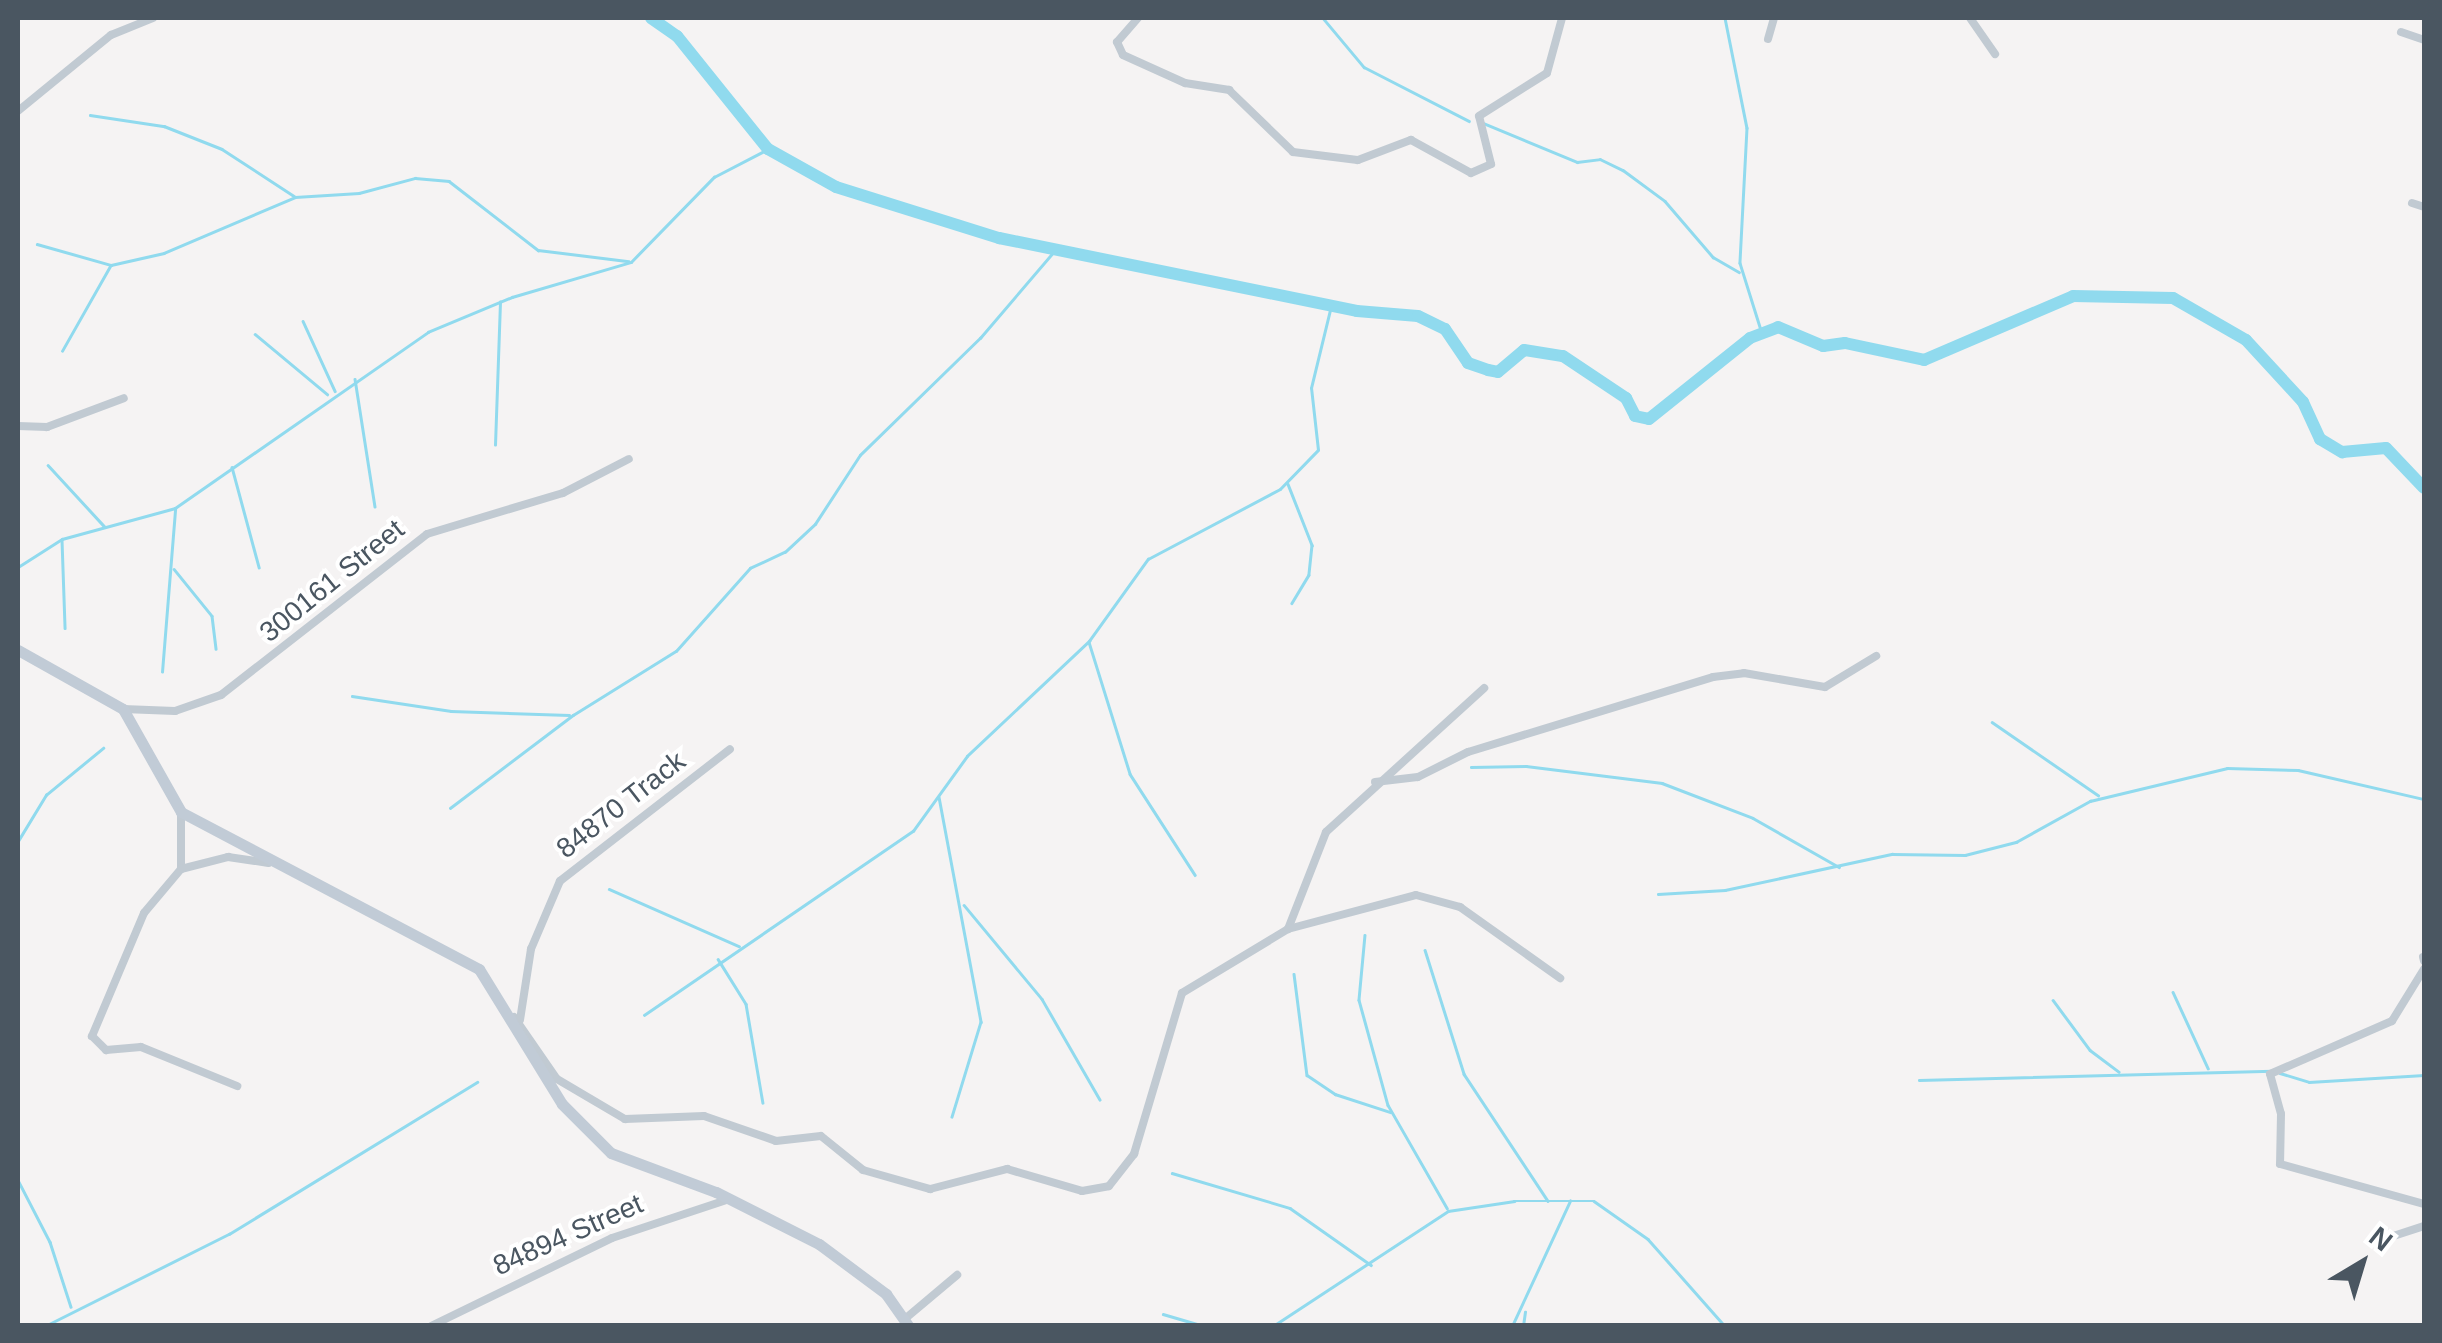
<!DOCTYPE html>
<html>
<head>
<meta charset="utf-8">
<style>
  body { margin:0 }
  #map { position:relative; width:2442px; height:1343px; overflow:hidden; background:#f5f3f3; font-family:Helvetica,sans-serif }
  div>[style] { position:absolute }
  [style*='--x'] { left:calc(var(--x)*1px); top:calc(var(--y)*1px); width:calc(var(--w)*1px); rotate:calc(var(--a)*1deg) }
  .stream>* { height:2.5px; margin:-1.25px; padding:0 1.25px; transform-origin:1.25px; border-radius:1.25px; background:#90daee }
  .river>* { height:12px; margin:-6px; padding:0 6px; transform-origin:6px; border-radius:6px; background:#90daee }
  .street>* { height:8px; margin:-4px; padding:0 4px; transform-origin:4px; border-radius:4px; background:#c1cad2 }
  .secondary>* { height:11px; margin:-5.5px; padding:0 5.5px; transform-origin:5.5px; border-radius:5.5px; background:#c1cbd6 }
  span { translate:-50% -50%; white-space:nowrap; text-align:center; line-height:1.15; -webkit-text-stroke:8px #fff; paint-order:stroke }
  .street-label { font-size:28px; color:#4a5661 }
  .frame { position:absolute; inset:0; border:20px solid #4a5661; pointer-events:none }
  .north { position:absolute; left:2312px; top:1213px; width:100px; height:100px; -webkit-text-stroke:8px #fff; paint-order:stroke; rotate:38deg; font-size:28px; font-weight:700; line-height:40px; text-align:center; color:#4a5661 }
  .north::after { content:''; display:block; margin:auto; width:35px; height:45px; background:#4a5661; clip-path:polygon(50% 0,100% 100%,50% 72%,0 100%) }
</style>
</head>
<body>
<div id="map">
  <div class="stream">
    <div style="--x:1323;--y:18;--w:64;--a:50.1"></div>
    <div style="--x:1364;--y:67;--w:118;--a:27.2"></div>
    <div style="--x:1725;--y:18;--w:112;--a:78.7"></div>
    <div style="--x:1747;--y:128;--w:135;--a:93"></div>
    <div style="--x:1740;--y:263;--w:73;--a:72.6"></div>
    <div style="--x:90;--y:115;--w:75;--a:8.5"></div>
    <div style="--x:164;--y:126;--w:62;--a:21.6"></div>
    <div style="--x:222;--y:149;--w:86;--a:33.1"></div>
    <div style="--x:1483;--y:123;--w:102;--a:22.5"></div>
    <div style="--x:1577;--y:162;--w:23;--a:-7"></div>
    <div style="--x:1600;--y:159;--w:25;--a:26"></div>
    <div style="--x:1623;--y:170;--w:52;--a:36.4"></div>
    <div style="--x:1665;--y:201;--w:74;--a:49.4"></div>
    <div style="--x:1713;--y:257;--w:30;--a:30"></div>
    <div style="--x:37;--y:244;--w:77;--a:15.8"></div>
    <div style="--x:111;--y:265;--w:54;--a:-12.8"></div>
    <div style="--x:164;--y:253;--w:142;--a:-23.1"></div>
    <div style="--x:295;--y:197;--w:64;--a:-3.6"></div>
    <div style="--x:359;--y:193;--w:58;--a:-15"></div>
    <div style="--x:415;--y:178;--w:34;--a:5"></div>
    <div style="--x:449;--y:181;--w:113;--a:37.8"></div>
    <div style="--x:538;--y:250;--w:91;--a:7"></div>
    <div style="--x:303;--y:321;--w:77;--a:65.4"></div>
    <div style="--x:255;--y:334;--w:94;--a:39.8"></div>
    <div style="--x:62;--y:351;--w:98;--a:-60.5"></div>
    <div style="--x:355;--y:379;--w:129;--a:81.1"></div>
    <div style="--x:495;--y:445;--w:143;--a:-88"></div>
    <div style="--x:48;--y:465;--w:84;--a:47.4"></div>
    <div style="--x:232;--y:467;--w:104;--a:74.9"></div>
    <div style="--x:1288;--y:484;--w:66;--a:68.5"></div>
    <div style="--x:1312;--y:545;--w:30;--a:96"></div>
    <div style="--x:1309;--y:575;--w:33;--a:121"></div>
    <div style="--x:62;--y:540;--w:88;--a:88"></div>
    <div style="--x:18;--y:567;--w:52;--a:-32.5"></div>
    <div style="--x:62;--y:539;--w:117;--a:-15.3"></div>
    <div style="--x:175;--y:508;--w:308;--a:-34.8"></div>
    <div style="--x:428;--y:332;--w:91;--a:-22.6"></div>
    <div style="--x:512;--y:297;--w:124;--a:-16.4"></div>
    <div style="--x:631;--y:262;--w:119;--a:-45.7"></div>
    <div style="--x:714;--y:177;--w:61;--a:-27.4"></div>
    <div style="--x:174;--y:569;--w:60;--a:51"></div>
    <div style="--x:212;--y:616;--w:33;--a:83"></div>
    <div style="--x:1089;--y:642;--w:138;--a:72.7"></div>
    <div style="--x:1130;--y:774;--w:120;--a:57.2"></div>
    <div style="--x:162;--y:672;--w:164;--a:-85.4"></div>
    <div style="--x:352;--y:696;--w:100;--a:8.6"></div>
    <div style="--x:451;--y:711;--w:118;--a:1.9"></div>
    <div style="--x:1992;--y:722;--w:129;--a:34.6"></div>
    <div style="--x:1471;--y:767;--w:55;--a:-1"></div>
    <div style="--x:1526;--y:766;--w:137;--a:7.1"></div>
    <div style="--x:1662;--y:783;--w:97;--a:21"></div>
    <div style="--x:1753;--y:818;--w:99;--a:29.7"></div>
    <div style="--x:939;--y:797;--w:229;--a:79.4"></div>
    <div style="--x:981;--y:1022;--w:99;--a:107"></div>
    <div style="--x:450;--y:808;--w:154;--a:-37.1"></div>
    <div style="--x:573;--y:715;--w:121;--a:-31.9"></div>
    <div style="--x:676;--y:651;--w:111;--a:-48.3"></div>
    <div style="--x:750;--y:568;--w:38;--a:-25"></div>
    <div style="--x:785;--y:552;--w:41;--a:-43"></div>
    <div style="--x:815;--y:524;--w:82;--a:-56.9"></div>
    <div style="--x:860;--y:455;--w:168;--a:-44.3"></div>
    <div style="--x:980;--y:338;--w:117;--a:-49.5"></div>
    <div style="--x:18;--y:841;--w:54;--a:-58.7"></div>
    <div style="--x:46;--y:795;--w:74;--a:-39.5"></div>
    <div style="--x:609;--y:889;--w:142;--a:23.7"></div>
    <div style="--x:1658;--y:894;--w:67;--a:-3.4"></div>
    <div style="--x:1725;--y:890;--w:171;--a:-12.2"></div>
    <div style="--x:1892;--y:854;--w:73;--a:0.8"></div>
    <div style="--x:1965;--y:855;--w:53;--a:-14.3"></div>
    <div style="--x:2016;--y:842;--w:85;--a:-29"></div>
    <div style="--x:2090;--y:801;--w:141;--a:-13.5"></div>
    <div style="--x:2227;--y:768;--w:71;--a:1.6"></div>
    <div style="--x:2298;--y:770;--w:129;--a:13"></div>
    <div style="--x:964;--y:905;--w:122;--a:50.3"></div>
    <div style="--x:1042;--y:999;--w:116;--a:60.1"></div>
    <div style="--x:1365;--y:935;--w:65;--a:95.3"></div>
    <div style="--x:1359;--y:1000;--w:109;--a:74.6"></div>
    <div style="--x:1388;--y:1105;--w:119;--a:60.2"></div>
    <div style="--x:1425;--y:950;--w:130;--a:72.5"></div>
    <div style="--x:1464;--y:1074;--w:152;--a:56.5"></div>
    <div style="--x:718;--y:959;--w:53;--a:58.1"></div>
    <div style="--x:746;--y:1004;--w:100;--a:80.3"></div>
    <div style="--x:1294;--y:974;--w:102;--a:82.7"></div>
    <div style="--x:1307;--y:1075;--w:34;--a:34"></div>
    <div style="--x:1335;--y:1094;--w:58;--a:18.1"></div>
    <div style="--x:2173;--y:992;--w:84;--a:65.3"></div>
    <div style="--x:2053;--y:1000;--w:62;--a:53.5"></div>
    <div style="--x:2090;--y:1050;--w:36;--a:37"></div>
    <div style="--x:644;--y:1015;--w:326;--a:-34.4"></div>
    <div style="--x:913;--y:831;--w:92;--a:-54.2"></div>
    <div style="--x:967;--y:756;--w:168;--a:-43.3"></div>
    <div style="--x:1089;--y:641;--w:101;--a:-54.3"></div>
    <div style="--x:1148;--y:559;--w:149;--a:-27.9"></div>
    <div style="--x:1280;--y:489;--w:54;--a:-45.7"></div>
    <div style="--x:1318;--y:450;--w:62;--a:-96.4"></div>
    <div style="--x:1311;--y:388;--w:84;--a:-76.3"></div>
    <div style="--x:2280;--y:1073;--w:30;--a:17"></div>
    <div style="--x:2309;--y:1082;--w:115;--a:-3.5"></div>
    <div style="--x:1919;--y:1080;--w:353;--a:-1.5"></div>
    <div style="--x:1172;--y:1173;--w:123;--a:16.5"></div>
    <div style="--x:1290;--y:1208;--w:99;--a:35.1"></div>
    <div style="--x:18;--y:1180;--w:70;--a:62.7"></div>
    <div style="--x:50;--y:1242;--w:68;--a:72.1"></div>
    <div style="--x:1163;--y:1314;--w:43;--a:16.3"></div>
    <div style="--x:45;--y:1326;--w:206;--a:-26.6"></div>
    <div style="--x:229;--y:1234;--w:291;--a:-31.5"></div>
    <div style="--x:1273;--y:1326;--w:209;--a:-33.3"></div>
    <div style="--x:1448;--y:1211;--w:67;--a:-8.6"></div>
    <div style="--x:1514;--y:1201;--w:80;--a:0"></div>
    <div style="--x:1594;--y:1201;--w:66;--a:35.1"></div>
    <div style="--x:1648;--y:1239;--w:116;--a:48.5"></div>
    <div style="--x:1512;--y:1326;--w:138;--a:-65.1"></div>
    <div style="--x:1523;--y:1326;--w:14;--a:-82"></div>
  </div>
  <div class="river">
    <div style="--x:651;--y:18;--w:32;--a:35"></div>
    <div style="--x:677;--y:36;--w:145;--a:51.2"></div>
    <div style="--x:768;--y:149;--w:78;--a:29.2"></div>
    <div style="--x:836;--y:187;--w:171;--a:17.4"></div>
    <div style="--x:999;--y:238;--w:365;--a:11.5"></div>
    <div style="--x:1357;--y:311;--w:61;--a:4.7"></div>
    <div style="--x:1418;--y:316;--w:30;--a:26"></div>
    <div style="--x:1445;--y:329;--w:41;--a:55.9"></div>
    <div style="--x:1468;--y:363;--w:21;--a:19"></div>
    <div style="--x:1488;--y:370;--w:10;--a:11"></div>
    <div style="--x:1498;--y:372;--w:34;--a:-40"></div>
    <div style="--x:1524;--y:350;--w:39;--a:9"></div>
    <div style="--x:1563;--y:356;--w:76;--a:33.7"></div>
    <div style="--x:1626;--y:398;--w:20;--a:63"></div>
    <div style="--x:1635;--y:416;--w:14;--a:12"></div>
    <div style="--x:1649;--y:419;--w:129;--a:-38.7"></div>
    <div style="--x:1750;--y:338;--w:30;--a:-21"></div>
    <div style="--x:1778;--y:327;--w:49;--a:22.9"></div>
    <div style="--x:1823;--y:346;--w:22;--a:-8"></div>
    <div style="--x:1845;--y:343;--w:81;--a:12.1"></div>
    <div style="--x:1924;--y:360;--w:162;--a:-23.2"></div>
    <div style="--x:2073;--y:296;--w:100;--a:1.1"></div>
    <div style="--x:2173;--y:298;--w:84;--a:29.9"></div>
    <div style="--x:2246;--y:340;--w:84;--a:47.4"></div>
    <div style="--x:2303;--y:402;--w:41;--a:65.3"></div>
    <div style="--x:2320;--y:439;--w:26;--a:31"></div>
    <div style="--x:2342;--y:452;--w:44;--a:-5.2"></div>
    <div style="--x:2386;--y:448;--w:55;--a:46.5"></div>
  </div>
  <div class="street">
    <div style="--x:1138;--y:18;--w:32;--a:131"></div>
    <div style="--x:1117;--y:42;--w:14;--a:65"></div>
    <div style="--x:1123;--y:55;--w:68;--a:24.3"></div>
    <div style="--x:1185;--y:83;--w:45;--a:9"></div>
    <div style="--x:1229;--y:90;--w:89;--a:44.1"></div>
    <div style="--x:1293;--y:152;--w:65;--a:7"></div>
    <div style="--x:1358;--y:160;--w:57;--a:-20.7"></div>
    <div style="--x:1411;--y:140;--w:68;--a:28.8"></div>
    <div style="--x:1471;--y:173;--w:22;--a:-24"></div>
    <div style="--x:1491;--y:164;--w:49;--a:-104"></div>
    <div style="--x:1479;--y:116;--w:80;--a:-32.3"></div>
    <div style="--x:1547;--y:73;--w:57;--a:-74.7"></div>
    <div style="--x:1970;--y:18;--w:44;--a:55.2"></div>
    <div style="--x:2401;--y:32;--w:24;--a:19"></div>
    <div style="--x:1768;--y:39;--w:22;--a:-74"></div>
    <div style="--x:18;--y:111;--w:120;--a:-39.3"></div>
    <div style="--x:111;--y:35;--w:45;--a:-22"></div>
    <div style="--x:2412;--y:203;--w:13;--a:18"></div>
    <div style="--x:18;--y:426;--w:29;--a:2"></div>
    <div style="--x:47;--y:427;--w:82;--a:-20.6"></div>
    <div style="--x:123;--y:709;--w:52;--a:2.2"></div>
    <div style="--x:175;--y:711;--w:49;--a:-19.2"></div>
    <div style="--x:221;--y:695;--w:261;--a:-38"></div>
    <div style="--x:427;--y:534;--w:142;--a:-16.8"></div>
    <div style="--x:563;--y:493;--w:74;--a:-27.3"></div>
    <div style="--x:1375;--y:782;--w:43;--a:-6.6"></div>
    <div style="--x:1418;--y:777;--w:56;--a:-26.6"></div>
    <div style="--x:1468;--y:752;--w:256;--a:-17"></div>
    <div style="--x:1713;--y:677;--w:31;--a:-7"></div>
    <div style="--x:1744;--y:673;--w:82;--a:9.8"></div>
    <div style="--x:1825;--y:687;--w:60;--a:-31.3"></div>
    <div style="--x:181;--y:812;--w:57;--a:90"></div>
    <div style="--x:181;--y:869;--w:57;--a:130.1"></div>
    <div style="--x:144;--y:913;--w:134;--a:112.9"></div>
    <div style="--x:92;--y:1036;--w:20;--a:45"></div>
    <div style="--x:106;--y:1050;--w:35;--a:-5"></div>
    <div style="--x:141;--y:1047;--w:104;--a:22.1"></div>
    <div style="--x:181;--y:869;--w:49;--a:-14.3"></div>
    <div style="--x:228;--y:857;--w:41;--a:8.3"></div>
    <div style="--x:1288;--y:929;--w:104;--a:-68.6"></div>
    <div style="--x:1326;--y:832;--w:214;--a:-42.3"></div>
    <div style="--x:2423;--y:957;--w:4;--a:76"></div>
    <div style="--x:2424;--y:969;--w:61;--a:121.6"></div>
    <div style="--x:2392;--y:1021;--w:133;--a:156.5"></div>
    <div style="--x:2270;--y:1074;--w:41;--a:74.6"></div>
    <div style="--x:2281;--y:1114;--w:50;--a:91.1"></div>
    <div style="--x:2280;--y:1164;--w:149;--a:15.5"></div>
    <div style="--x:514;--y:1017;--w:75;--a:55.3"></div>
    <div style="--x:557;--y:1079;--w:79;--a:30.5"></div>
    <div style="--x:625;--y:1119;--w:79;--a:-2.2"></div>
    <div style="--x:704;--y:1116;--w:76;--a:19.1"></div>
    <div style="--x:776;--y:1141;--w:45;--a:-6.3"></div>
    <div style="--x:821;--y:1136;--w:54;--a:39"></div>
    <div style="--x:863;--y:1170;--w:70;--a:15.8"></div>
    <div style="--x:930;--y:1189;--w:80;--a:-14.6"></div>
    <div style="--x:1007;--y:1169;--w:78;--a:16.3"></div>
    <div style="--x:1082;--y:1191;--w:27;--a:-10"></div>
    <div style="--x:1109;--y:1186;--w:41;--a:-52"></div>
    <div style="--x:1134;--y:1154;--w:168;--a:-73.4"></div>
    <div style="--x:1182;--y:993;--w:124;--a:-31.1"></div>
    <div style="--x:1288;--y:929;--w:132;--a:-14.9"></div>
    <div style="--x:1416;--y:895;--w:46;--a:15.3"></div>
    <div style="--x:1460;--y:907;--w:123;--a:35.4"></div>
    <div style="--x:520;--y:1020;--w:72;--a:-81.2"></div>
    <div style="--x:531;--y:949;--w:74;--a:-66.9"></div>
    <div style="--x:560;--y:881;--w:215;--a:-37.8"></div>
    <div style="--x:2375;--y:1242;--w:52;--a:-18.1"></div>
    <div style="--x:906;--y:1318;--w:67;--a:-40.1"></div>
    <div style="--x:431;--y:1326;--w:201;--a:-25.9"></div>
    <div style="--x:612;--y:1238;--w:123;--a:-18.4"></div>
  </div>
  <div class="secondary">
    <div style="--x:18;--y:650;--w:120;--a:29.3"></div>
    <div style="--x:123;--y:709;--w:118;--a:60.6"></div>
    <div style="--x:181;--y:812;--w:337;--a:27.8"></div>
    <div style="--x:479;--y:969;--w:158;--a:58.4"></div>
    <div style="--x:562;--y:1104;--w:69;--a:45"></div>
    <div style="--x:611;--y:1153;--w:112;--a:20.4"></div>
    <div style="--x:716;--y:1192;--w:115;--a:26.8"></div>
    <div style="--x:819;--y:1244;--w:84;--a:36.7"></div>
    <div style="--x:886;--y:1294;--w:39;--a:55"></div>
  </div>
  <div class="street-label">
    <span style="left:332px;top:581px;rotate:-39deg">300161 Street</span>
    <span style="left:621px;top:805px;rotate:-38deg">84870 Track</span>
    <span style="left:568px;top:1235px;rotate:-24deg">84894 Street</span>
  </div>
  <div class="frame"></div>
  <div class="north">N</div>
</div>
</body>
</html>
